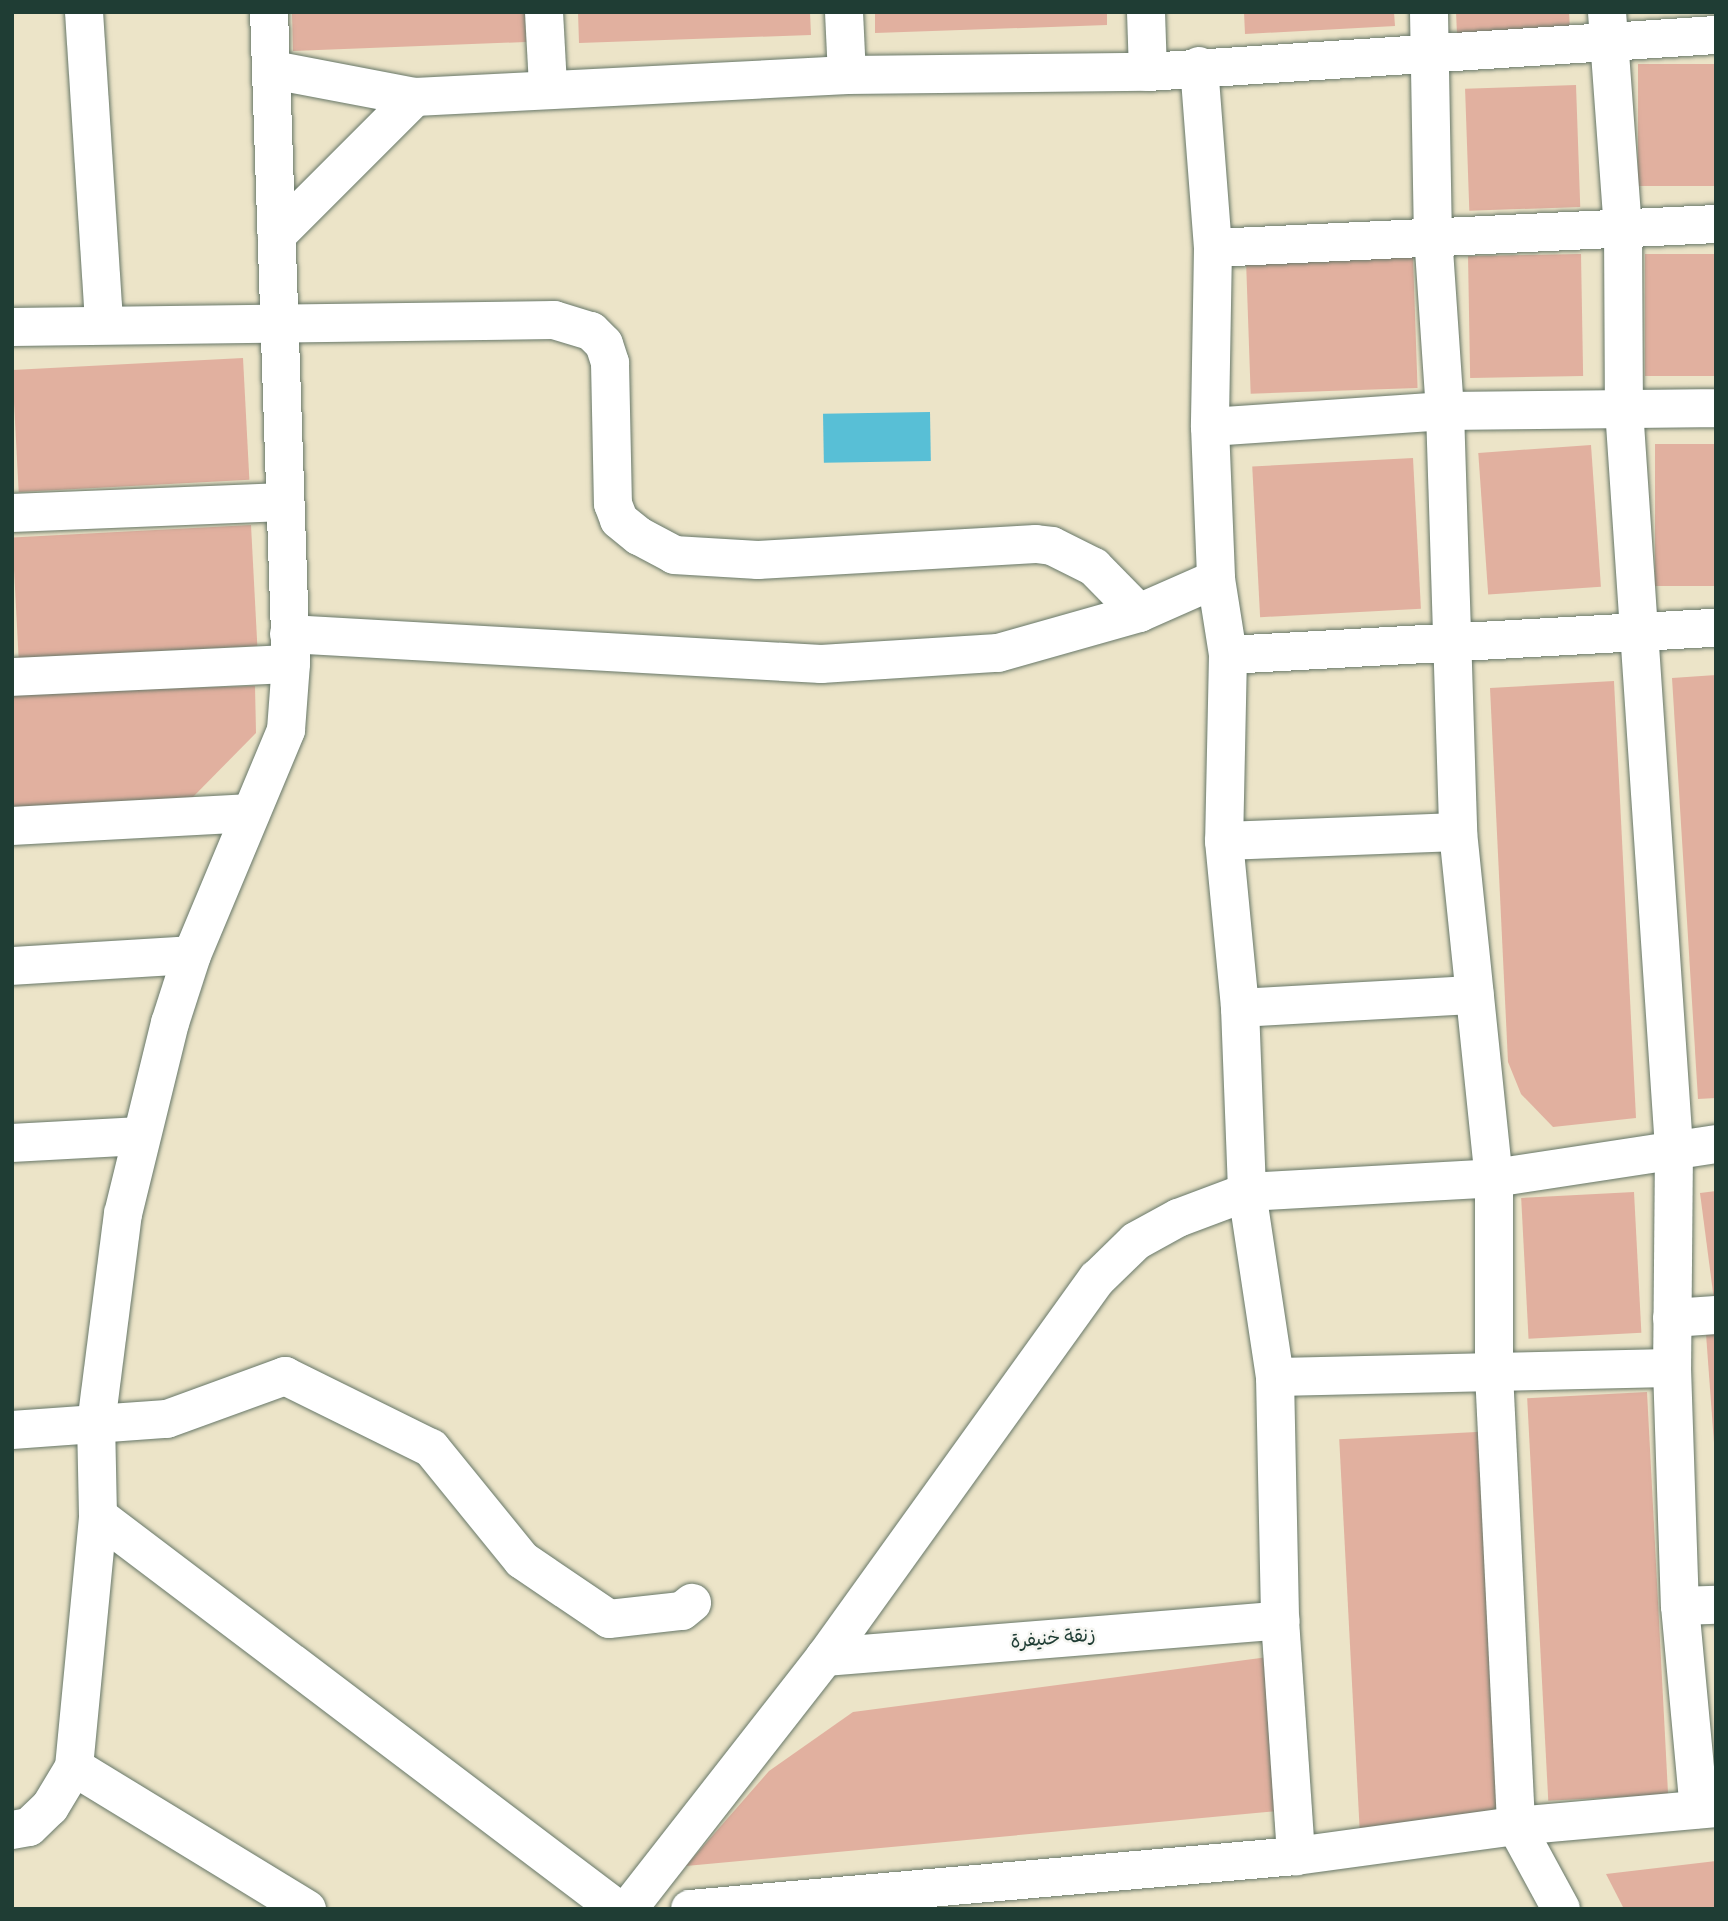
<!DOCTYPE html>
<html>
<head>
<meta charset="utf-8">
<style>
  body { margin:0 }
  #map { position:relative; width:1728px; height:1921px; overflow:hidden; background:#ece4c8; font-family:Pangolin,"Playpen Sans Arabic",sans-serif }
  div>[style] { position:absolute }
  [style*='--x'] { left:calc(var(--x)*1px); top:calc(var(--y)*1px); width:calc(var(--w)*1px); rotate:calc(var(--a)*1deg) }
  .water>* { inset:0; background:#58bfd6; transform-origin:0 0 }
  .building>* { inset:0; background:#e1b09f; transform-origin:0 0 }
  .roads { filter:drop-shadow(0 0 2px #677768) drop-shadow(0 0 2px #677768) }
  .street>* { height:38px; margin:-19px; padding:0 19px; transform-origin:19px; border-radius:19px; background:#fff }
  span { translate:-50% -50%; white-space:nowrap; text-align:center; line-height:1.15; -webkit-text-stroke:5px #f6f6f2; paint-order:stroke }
  .street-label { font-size:19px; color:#1f3d34 }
  .frame { position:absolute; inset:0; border:14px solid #1f3d34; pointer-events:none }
</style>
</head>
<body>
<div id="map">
  <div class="water">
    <div style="left:930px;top:412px;width:49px;height:107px;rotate:89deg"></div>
  </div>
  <div class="building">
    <div style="clip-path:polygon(292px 12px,525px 12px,526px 42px,293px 51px)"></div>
    <div style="clip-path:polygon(578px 12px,810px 12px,811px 35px,579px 43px)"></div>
    <div style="clip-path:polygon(875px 12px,1107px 12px,1107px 25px,875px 33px)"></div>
    <div style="clip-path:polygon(1244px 12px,1394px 12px,1395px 26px,1245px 34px)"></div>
    <div style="clip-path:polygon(1456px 12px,1569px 12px,1570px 29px,1457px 34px)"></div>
    <div style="left:1716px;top:64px;width:122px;height:78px;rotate:90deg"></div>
    <div style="left:1576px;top:85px;width:122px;height:111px;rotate:88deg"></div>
    <div style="left:1581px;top:254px;width:122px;height:113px;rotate:89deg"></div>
    <div style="left:1716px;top:254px;width:122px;height:71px;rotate:90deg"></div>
    <div style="left:1413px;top:257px;width:131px;height:167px;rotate:88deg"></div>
    <div style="left:243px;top:358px;width:122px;height:231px;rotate:87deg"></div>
    <div style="left:1716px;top:444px;width:142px;height:61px;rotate:90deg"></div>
    <div style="left:1591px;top:445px;width:142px;height:113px;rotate:86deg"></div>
    <div style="left:1413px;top:458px;width:151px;height:161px;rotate:87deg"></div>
    <div style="left:251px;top:525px;width:121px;height:239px;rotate:87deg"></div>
    <div style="clip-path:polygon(1716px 675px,1716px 1098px,1698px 1099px,1672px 678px)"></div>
    <div style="clip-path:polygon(1614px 681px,1636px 1118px,1553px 1127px,1521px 1094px,1508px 1062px,1490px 688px)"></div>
    <div style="clip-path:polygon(255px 686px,256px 733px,189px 801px,12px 810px,12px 693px)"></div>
    <div style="clip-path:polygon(1716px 1191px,1716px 1300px,1714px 1300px,1700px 1193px)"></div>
    <div style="left:1634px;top:1192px;width:141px;height:113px;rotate:87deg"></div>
    <div style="clip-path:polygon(1716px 1333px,1716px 1442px,1714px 1443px,1706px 1334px)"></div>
    <div style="left:1647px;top:1392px;width:403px;height:120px;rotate:87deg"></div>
    <div style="left:1495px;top:1431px;width:396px;height:156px;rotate:87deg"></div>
    <div style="clip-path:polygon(1268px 1657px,1278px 1811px,686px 1866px,769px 1771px,853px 1712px)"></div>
    <div style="clip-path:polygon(1716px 1861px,1716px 1909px,1624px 1909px,1606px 1874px)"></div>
  </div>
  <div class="roads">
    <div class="street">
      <div style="--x:84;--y:12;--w:313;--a:86.3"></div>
      <div style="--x:544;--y:12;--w:75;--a:86.9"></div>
      <div style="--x:844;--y:12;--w:63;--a:87.3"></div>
      <div style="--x:1146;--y:12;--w:60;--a:88.1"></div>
      <div style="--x:1429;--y:12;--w:223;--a:89"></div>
      <div style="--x:1433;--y:235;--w:176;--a:86.1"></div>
      <div style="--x:1445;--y:411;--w:421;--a:88.2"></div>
      <div style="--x:1458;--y:832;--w:348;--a:84.1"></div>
      <div style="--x:1494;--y:1178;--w:195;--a:90"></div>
      <div style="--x:1494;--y:1373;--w:454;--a:87.2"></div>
      <div style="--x:1516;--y:1826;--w:94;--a:61.5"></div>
      <div style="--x:1607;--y:12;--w:217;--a:85.8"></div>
      <div style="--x:1623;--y:228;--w:181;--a:89.7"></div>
      <div style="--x:1624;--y:409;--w:742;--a:86.13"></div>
      <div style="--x:1674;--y:1149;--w:219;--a:90.5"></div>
      <div style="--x:1672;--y:1368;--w:238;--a:88.1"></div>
      <div style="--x:1680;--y:1606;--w:204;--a:84.7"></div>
      <div style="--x:1199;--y:66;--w:183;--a:85.6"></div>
      <div style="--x:1213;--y:248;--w:179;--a:91"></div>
      <div style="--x:1210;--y:427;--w:152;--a:87.7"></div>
      <div style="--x:1216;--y:579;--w:77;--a:81"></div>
      <div style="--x:1228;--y:655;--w:186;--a:91.2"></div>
      <div style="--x:1224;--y:841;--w:168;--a:84.5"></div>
      <div style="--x:1240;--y:1008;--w:184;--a:87.8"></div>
      <div style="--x:1247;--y:1192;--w:187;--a:81.4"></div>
      <div style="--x:1275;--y:1377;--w:243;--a:88.8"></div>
      <div style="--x:1280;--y:1620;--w:237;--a:86.1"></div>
      <div style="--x:273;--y:70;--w:145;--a:10.8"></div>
      <div style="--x:415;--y:97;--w:433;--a:-2.9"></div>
      <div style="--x:847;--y:75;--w:301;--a:-0.6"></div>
      <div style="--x:1148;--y:72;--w:569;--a:-3.73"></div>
      <div style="--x:277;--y:235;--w:195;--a:-45"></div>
      <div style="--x:1213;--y:248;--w:504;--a:-2.73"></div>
      <div style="--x:12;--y:327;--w:542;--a:-0.74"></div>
      <div style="--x:554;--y:320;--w:39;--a:17"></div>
      <div style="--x:591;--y:331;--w:18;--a:45"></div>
      <div style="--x:604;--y:344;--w:20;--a:72"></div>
      <div style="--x:610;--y:363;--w:141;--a:88.8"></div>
      <div style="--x:613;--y:504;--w:17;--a:69"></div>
      <div style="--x:619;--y:520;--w:26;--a:39"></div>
      <div style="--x:639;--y:536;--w:40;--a:28"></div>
      <div style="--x:674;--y:555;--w:84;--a:3.4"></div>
      <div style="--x:758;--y:560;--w:278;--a:-3.3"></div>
      <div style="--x:1036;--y:544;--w:16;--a:7"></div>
      <div style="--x:1052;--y:546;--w:47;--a:26.6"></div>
      <div style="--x:1094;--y:567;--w:64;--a:45.6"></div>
      <div style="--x:1210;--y:427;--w:236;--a:-3.9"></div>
      <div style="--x:1445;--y:411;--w:271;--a:-0.6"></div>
      <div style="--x:12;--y:513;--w:272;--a:-2.3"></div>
      <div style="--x:289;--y:634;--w:533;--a:3.23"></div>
      <div style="--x:821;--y:664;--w:177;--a:-3.6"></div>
      <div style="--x:998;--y:653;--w:147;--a:-15.8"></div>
      <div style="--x:1139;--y:613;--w:84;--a:-23.8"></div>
      <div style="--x:1228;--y:655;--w:489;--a:-3.2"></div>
      <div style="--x:12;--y:677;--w:279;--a:-2.7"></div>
      <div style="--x:12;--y:826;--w:239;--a:-3.1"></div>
      <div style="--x:1224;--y:841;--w:234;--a:-2.2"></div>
      <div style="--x:12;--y:966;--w:180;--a:-3.5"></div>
      <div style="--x:1240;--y:1008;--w:235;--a:-3.2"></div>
      <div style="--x:12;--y:1143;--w:128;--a:-3.1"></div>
      <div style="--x:1672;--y:1318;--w:44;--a:-3.9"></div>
      <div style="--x:1275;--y:1377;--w:397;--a:-1.3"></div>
      <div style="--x:12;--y:1430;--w:155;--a:-4.1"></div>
      <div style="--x:167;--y:1419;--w:126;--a:-20"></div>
      <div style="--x:285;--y:1376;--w:163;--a:26.3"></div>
      <div style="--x:431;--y:1448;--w:144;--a:50.9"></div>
      <div style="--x:522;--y:1560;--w:105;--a:34.1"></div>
      <div style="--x:609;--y:1619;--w:73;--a:-6.3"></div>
      <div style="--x:682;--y:1611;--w:13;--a:-39"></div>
      <div style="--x:98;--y:1516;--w:651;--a:37.13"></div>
      <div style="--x:1680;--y:1606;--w:36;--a:-2"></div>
      <div style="--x:825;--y:1657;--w:457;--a:-4.6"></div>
      <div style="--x:74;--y:1767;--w:273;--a:31.4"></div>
      <div style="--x:12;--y:1830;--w:17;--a:-10"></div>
      <div style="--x:29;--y:1827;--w:29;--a:-44"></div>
      <div style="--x:50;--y:1807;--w:47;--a:-59"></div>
      <div style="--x:74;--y:1767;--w:252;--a:-84.5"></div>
      <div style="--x:98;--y:1516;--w:92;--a:-91.2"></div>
      <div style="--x:96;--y:1424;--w:212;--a:-82.7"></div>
      <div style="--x:123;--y:1214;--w:197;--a:-76.2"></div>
      <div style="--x:170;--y:1023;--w:71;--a:-72.1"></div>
      <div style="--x:192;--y:955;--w:244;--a:-67.3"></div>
      <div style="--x:286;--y:730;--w:66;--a:-85.7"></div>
      <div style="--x:291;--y:664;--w:652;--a:-91.93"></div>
      <div style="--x:628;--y:1909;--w:320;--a:-52"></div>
      <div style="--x:825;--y:1657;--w:466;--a:-54.3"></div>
      <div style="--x:1097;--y:1279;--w:54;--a:-44.3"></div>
      <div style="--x:1136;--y:1241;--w:48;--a:-28.7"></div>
      <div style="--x:1178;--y:1218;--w:74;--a:-20.6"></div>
      <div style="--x:1247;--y:1192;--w:247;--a:-3.2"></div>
      <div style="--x:1494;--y:1178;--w:225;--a:-8.7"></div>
      <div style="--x:690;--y:1909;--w:608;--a:-5"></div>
      <div style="--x:1296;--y:1856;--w:222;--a:-7.8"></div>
      <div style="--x:1516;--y:1826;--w:201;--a:-5.1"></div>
    </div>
  </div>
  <div class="street-label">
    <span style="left:1053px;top:1639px;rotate:-5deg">زنقة خنيفرة</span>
  </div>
  <div class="frame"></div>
</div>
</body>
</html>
